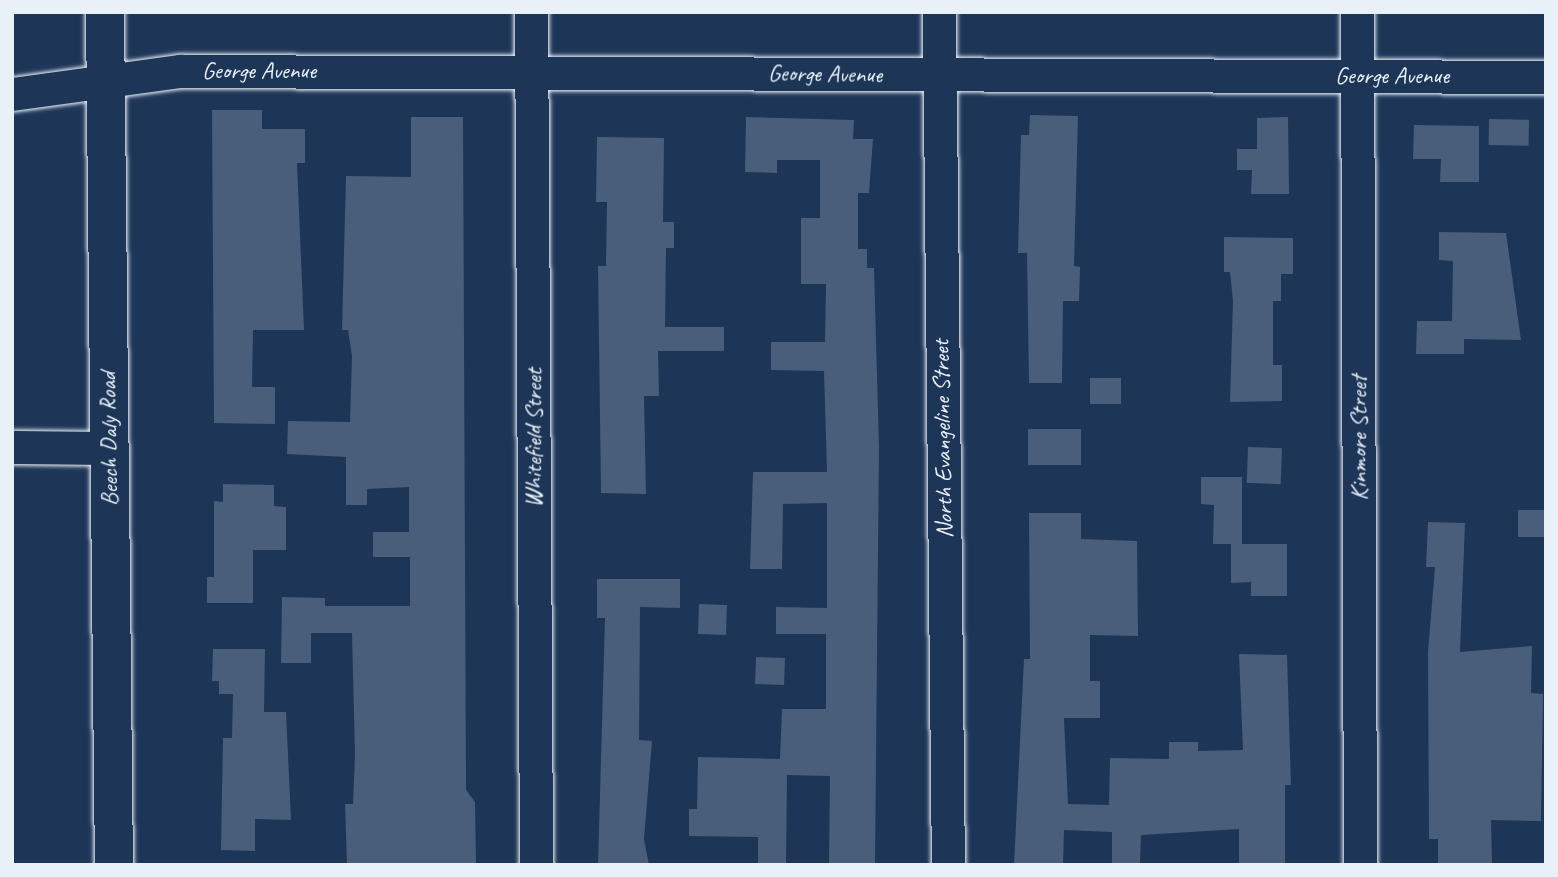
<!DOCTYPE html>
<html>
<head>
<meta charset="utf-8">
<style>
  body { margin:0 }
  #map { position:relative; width:1558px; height:877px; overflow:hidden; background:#1d3557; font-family:Caveat,sans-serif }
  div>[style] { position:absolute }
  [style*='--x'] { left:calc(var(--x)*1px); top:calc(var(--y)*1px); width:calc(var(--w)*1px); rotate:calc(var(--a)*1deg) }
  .building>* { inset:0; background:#495e7a; transform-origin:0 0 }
  .roads { filter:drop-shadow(0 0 2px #e8f1f8) drop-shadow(0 0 2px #e8f1f8) }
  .minor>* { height:33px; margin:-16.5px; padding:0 16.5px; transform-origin:16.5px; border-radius:16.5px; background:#1d3557 }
  .major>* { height:38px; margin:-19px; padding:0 19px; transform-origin:19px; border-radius:19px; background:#1d3557 }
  span { translate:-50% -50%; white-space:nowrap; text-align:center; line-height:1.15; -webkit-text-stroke:7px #1d3557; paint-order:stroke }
  .street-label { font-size:24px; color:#e8f1f8 }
  .frame { position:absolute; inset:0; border:14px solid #e8f1f8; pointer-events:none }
</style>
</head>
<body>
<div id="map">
  <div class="building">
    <div style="clip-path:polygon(212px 110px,262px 110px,262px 129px,305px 129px,305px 163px,297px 163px,304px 330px,253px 330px,252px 387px,275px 387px,275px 424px,214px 423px)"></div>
    <div style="clip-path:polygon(1030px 115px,1078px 116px,1074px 266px,1080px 267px,1079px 301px,1063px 301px,1062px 383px,1029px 383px,1027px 253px,1018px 253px,1021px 135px,1029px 135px)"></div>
    <div style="clip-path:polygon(411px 117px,463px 117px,466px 790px,475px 802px,476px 865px,347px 865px,345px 804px,353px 804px,355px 756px,352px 633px,311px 633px,311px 663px,281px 663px,282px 597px,325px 598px,325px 606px,410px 606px,410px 557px,373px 557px,373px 532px,409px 532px,409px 487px,367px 489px,367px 505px,346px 505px,346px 457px,287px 454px,288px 421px,350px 422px,352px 356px,348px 330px,342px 330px,346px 176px,411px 177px)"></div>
    <div style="clip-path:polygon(746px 117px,854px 120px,853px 139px,873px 139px,869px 193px,858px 193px,858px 249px,867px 249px,867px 268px,874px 268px,879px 447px,875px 865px,829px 865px,830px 776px,787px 775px,786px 865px,758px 865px,758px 837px,689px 836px,689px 809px,697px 809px,698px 757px,780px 759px,782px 709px,826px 709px,826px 634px,776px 634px,776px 607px,827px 608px,827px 503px,783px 504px,782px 569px,750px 569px,753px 472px,827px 472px,824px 371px,771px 370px,771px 342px,825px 342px,826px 284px,801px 284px,801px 218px,820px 218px,820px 160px,777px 160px,777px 173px,745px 172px)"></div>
    <div style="clip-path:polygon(1288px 117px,1289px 194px,1251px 194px,1252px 170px,1237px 170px,1237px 149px,1257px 149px,1257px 118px)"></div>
    <div style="left:1489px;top:119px;width:40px;height:26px;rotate:1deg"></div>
    <div style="clip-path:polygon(1414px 125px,1479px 126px,1479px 182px,1440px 182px,1441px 159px,1413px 159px)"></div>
    <div style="clip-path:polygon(597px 137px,664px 138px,663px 222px,674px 222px,674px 248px,666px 248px,665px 327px,724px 327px,724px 351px,658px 351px,659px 396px,644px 396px,646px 494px,601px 493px,598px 266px,606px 266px,607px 202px,596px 202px)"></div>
    <div style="clip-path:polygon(1439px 232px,1506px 233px,1521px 340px,1464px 339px,1464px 354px,1416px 354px,1417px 321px,1452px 321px,1453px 261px,1439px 260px)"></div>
    <div style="clip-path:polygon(1224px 237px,1293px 238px,1293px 274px,1281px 274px,1281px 301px,1273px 301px,1273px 365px,1282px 365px,1282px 401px,1230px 402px,1233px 301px,1230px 272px,1224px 272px)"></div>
    <div style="left:1090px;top:378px;width:31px;height:26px"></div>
    <div style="left:1028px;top:429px;width:53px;height:36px"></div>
    <div style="left:1248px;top:447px;width:34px;height:36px;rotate:2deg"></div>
    <div style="clip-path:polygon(1201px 477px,1242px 477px,1242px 544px,1287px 544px,1287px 596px,1251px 596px,1251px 582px,1231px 583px,1231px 544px,1213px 544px,1214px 505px,1201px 504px)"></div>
    <div style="clip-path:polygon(223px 484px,274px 485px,274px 506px,286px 507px,286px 550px,253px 550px,253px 603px,207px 603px,207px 577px,214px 577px,214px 501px,223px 502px)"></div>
    <div style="left:1518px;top:510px;width:28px;height:27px"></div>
    <div style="clip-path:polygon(1029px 513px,1081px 513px,1081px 539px,1137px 541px,1138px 636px,1090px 635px,1090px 681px,1100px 681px,1100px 718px,1064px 718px,1068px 804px,1109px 805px,1110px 758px,1169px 759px,1169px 742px,1198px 742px,1198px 751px,1243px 750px,1239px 654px,1287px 655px,1291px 785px,1285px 785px,1285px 865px,1239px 865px,1239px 829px,1141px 835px,1140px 865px,1112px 865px,1112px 832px,1064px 830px,1063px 865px,1014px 865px,1024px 659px,1030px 659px)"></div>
    <div style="clip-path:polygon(1428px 522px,1465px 523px,1460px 652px,1532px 646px,1531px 693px,1543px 694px,1541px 821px,1491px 820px,1492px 865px,1438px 865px,1438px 839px,1429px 839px,1428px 652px,1435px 567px,1426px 567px)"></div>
    <div style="clip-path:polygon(597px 579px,680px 579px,680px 608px,640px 607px,639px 740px,652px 741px,644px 839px,649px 865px,598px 865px,605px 618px,597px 618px)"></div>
    <div style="left:699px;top:604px;width:28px;height:30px;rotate:2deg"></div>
    <div style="clip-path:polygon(213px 649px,265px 649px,264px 712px,286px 712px,291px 820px,255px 819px,255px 851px,221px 850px,223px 738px,232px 738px,233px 694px,219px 694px,219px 681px,212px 681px)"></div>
    <div style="left:756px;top:657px;width:29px;height:27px;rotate:2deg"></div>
  </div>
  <div class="roads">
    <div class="minor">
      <div style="--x:531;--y:12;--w:853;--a:89.66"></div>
      <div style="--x:939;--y:12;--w:853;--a:89.4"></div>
      <div style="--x:1357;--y:12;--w:853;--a:89.8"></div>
      <div style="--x:12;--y:94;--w:170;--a:-7.8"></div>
      <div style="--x:180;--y:71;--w:1366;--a:0.25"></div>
      <div style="--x:12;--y:447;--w:98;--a:0.6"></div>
    </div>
    <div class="major">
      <div style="--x:105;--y:12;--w:853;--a:89.4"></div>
    </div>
  </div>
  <div class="street-label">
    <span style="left:259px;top:71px">George Avenue</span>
    <span style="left:825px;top:74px;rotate:1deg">George Avenue</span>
    <span style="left:1392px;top:76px">George Avenue</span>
    <span style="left:534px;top:438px;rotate:-90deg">Whitefield Street</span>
    <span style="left:1359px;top:438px;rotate:-90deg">Kinmore Street</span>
    <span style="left:109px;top:439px;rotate:-91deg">Beech Daly Road</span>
    <span style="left:943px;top:439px;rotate:-91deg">North Evangeline Street</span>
  </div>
  <div class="frame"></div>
</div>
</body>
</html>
